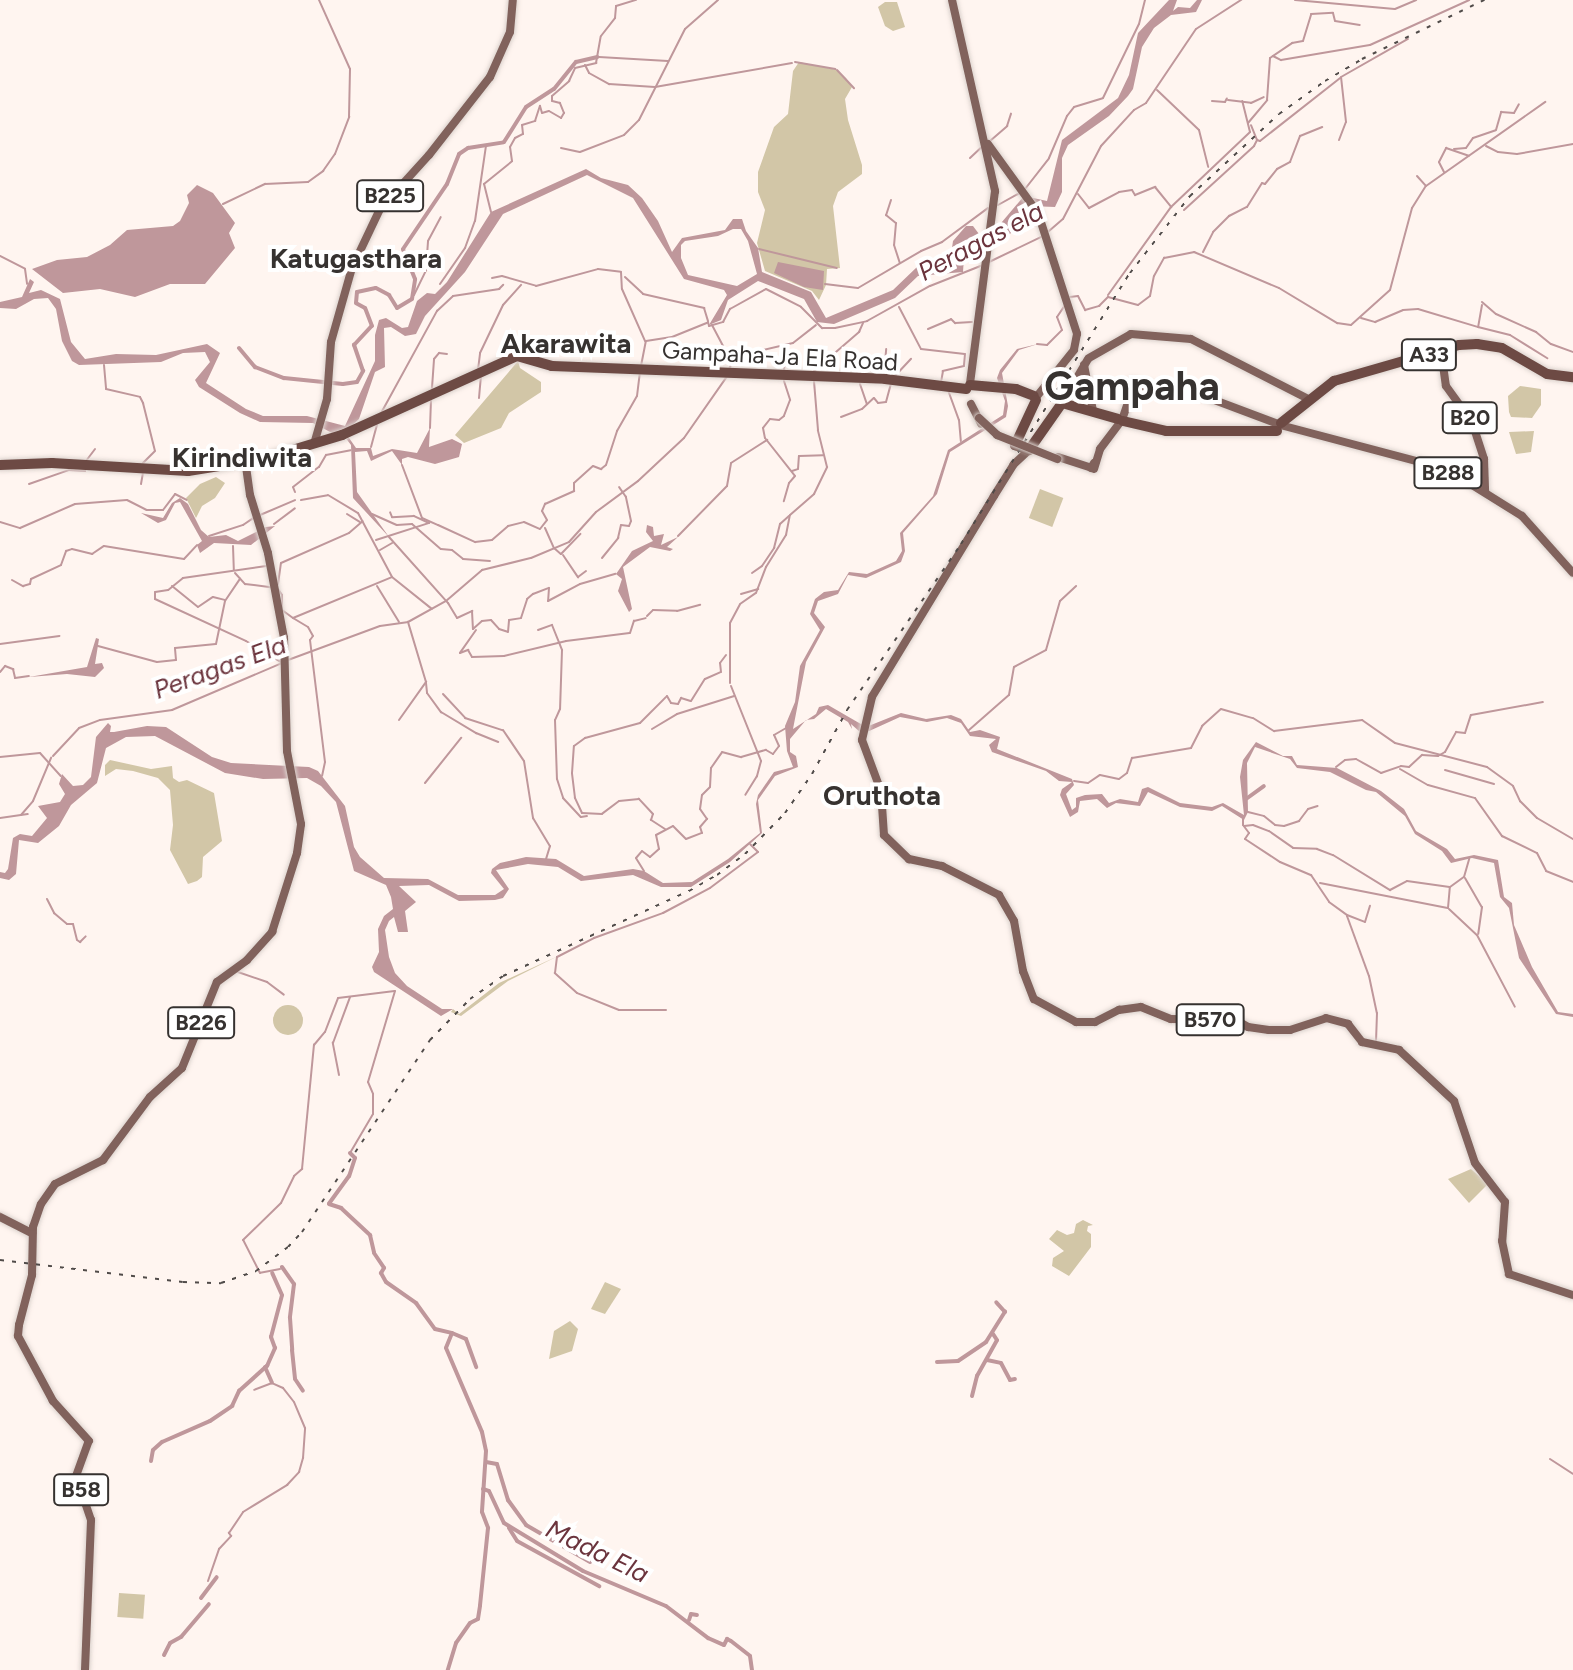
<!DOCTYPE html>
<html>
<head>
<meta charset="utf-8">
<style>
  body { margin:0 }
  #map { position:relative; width:1573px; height:1670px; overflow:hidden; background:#fff5f0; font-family:Figtree,sans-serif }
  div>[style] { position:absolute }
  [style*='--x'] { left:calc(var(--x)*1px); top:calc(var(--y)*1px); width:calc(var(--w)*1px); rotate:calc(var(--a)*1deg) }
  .green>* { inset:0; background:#d2c6a7; transform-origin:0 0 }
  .round { border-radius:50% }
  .water>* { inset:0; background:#bf979b }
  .stream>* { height:2px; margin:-1px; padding:0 1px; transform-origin:1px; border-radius:1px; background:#bf979b }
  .canal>* { height:4px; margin:-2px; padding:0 2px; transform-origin:2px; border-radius:2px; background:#bf979b }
  .roads { filter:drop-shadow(0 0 2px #dbd2cd) drop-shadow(0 0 2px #dbd2cd) }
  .major>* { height:8px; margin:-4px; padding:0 4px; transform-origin:4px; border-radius:4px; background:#81625c }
  .major>.ring { margin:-4px; padding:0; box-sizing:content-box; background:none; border:8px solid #81625c; border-radius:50% }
  .highway>* { height:10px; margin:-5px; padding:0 5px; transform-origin:5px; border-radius:5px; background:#6d4a44 }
  .rail>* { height:2px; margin-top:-1px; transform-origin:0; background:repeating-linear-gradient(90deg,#504b49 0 4px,transparent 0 12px) }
  .bridges { filter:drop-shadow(0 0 2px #dbd2cd) drop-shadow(0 0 2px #dbd2cd) }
  .major-bridge>* { height:8px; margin:-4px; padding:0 4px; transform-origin:4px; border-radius:4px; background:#81625c }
  span { translate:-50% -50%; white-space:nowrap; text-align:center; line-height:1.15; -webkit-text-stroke:8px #fff; paint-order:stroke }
  .shield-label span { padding:2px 6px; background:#fff; border:2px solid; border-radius:6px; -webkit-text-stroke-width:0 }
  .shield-label { font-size:22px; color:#363230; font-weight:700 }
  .street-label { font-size:24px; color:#363230 }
  .water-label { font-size:26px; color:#6b343d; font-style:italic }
  .quarter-label { font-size:28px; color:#363230; font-weight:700 }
  .town-label { font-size:40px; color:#363230; font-weight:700 }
</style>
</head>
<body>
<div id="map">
  <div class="green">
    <div style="clip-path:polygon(885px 2px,897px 2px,905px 27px,893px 31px,885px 26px,878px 7px)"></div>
    <div style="clip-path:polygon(799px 62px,837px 70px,846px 78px,852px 87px,845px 99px,848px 120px,862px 165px,862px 174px,838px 192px,833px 206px,840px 268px,827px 269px,826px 285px,819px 300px,812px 291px,765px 271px,757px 243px,765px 210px,758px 192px,758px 172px,774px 127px,788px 114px,793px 71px)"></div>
    <div style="clip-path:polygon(518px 361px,520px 368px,541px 382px,541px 392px,509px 413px,501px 428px,464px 443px,455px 435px)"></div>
    <div style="clip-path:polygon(1520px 386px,1541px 389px,1541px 405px,1532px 418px,1511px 417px,1509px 412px,1508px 396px)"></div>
    <div style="clip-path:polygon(1534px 431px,1531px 452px,1516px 454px,1509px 432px)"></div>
    <div style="clip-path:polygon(216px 477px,225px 483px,215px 498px,202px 506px,196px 518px,186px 498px,200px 484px)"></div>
    <div style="left:1040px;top:489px;width:25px;height:31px;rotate:21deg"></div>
    <div style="clip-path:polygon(110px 760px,151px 769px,172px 766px,173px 778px,179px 782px,187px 780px,214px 793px,222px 841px,203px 857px,202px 877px,197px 881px,188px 884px,170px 850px,173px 825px,170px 790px,158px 778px,133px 771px,116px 769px,105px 776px,105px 765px)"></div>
    <div style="clip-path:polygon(558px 956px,508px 981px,461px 1016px,451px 1012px,453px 1009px,459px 1014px,499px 983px)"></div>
    <div class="round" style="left:273px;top:1005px;width:30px;height:30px"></div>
    <div style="clip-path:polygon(1471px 1169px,1488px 1184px,1469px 1203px,1448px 1179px)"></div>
    <div style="clip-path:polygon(1083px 1220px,1093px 1225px,1088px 1226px,1087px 1231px,1091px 1234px,1091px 1247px,1069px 1276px,1052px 1266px,1053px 1258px,1064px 1251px,1049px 1239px,1057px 1230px,1067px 1235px,1074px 1233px,1076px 1224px)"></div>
    <div style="clip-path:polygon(605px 1282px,621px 1289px,605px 1314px,591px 1309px)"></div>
    <div style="clip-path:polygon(570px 1321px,578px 1329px,572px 1351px,549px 1359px,554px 1331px)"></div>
    <div style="left:119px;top:1593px;width:26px;height:24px;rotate:4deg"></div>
  </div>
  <div class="water">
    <div style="clip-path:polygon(evenodd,1169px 0,1177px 0,1173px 11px,1178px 7px,1190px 8px,1197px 0,1202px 0,1196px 12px,1171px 15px,1154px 28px,1142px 47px,1133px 89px,1128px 96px,1109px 116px,1068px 145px,1062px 158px,1062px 192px,1055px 207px,1029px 206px,1021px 211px,1011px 233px,992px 249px,979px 251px,965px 243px,963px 272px,918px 276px,895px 298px,834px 324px,817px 322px,804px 299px,758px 281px,728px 300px,721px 320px,709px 325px,727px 295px,724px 290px,684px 279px,633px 198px,587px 175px,503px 214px,465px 272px,425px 316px,416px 334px,405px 336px,391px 327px,384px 328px,385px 367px,375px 372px,359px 419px,345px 432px,356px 448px,371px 448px,373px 456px,392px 449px,417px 453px,430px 428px,429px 447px,452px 439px,462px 444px,459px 457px,435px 464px,408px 457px,402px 459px,402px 465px,392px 451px,371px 461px,367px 451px,355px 452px,357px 492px,389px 537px,353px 498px,351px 445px,342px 433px,332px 433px,313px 423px,260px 422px,240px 413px,199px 387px,195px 380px,210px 362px,205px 352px,183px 353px,161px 362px,79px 365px,72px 361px,62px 341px,56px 309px,48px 298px,34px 299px,16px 309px,0 308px,0 302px,22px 297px,30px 279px,34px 282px,29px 293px,41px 290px,60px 299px,71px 342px,85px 359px,116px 354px,156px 355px,207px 344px,220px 353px,206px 383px,246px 409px,263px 416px,307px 416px,345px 426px,375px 361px,375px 335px,379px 320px,386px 318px,402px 328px,408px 327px,417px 301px,427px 293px,435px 294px,447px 282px,491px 212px,586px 169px,601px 178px,628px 185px,642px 198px,658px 221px,672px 252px,682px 238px,725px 230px,733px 219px,742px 219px,746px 231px,758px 248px,762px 272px,811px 292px,826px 318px,893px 290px,917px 267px,950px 262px,953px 241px,966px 226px,973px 226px,985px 242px,1024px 196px,1047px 201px,1062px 140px,1118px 98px,1129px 75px,1138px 33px,1169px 0,733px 229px,741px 229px,748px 241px,757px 274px,737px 286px,688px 275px,681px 258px,681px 245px,685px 241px,718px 236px,733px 229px)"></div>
    <div style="clip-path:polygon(197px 185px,213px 193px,235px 223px,229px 233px,235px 248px,205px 284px,170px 284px,135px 297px,100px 289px,63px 293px,32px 269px,57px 260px,87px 257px,110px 245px,127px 230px,173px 226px,180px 221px,189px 203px,187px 195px)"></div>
    <div style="clip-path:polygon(778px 262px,824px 271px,823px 290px,804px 287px,774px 273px)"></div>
    <div style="clip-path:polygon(1038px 344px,1019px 350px,1002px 373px,1008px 406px,1006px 417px,950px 452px,937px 494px,903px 533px,905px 551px,901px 562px,866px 578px,848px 575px,838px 594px,818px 601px,814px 613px,825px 627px,806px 662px,793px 729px,816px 714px,819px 707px,828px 705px,866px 727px,901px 713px,926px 719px,951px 715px,961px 719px,970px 732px,980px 730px,1000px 737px,997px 749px,1072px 779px,1074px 785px,1066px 794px,1072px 810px,1076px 807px,1076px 798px,1085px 795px,1102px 794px,1109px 803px,1120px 799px,1138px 802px,1142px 789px,1148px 787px,1180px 803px,1212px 807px,1223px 803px,1244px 815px,1240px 777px,1243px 760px,1256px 742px,1283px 756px,1292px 756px,1297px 765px,1337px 768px,1381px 791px,1404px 809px,1416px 831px,1447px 849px,1455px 859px,1474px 855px,1498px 860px,1504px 897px,1512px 903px,1514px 925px,1532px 967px,1558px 1012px,1573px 1014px,1573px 1017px,1556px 1014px,1519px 958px,1509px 908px,1500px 897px,1494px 863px,1472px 858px,1451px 863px,1442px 851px,1415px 834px,1405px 816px,1376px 792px,1366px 790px,1330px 772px,1297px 768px,1290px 759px,1255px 747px,1247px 763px,1248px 812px,1244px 820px,1222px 806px,1212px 811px,1180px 807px,1148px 792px,1140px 806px,1116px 803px,1107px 808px,1097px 799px,1080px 801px,1078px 812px,1070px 817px,1060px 795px,1062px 789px,1072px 782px,1059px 781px,1046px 771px,992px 752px,989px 745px,996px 739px,970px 736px,961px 723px,947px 718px,927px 722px,900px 717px,867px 732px,860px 732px,851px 724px,852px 729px,848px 722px,826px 709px,814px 719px,806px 720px,790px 739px,790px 752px,796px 756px,798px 767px,775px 776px,758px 800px,762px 833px,730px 862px,691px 887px,661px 887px,633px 875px,581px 881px,558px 867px,528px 864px,496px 870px,509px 889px,503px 898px,495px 900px,459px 901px,429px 885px,399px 886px,416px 902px,405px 911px,408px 932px,398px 932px,394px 917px,389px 921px,385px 930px,389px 957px,395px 973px,407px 986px,442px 1009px,453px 1009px,441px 1016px,374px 972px,372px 967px,379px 952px,378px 929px,384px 916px,393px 909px,391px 897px,386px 885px,354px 871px,336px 802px,321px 786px,307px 778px,263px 779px,225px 773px,155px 736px,126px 737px,106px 748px,97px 783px,71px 805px,59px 826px,38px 843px,19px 840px,16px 874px,9px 880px,0 878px,0 872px,5px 873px,8px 869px,13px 838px,20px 834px,32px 836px,47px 818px,38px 806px,60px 802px,65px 794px,59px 784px,62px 774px,73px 786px,83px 785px,91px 777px,96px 737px,108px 723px,111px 726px,110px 732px,114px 732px,147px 726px,166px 727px,212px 757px,231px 763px,309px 767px,318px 771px,345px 806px,354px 847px,360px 857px,384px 878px,428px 879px,458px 895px,495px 895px,504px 889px,491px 873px,492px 869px,500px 863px,526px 857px,556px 859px,584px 876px,633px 869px,644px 871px,663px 883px,692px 882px,728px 859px,760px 833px,756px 804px,758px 795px,774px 772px,793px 767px,787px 751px,785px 726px,795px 702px,800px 666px,820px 630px,810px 614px,815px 599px,824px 592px,838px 590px,849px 572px,867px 574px,896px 561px,902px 551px,900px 533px,933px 496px,948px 450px,1003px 415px,1005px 401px,997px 378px,1000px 370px,1017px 349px)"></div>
    <div style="clip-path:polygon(180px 498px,188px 504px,201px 530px,209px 537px,226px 535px,238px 541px,266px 527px,275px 526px,251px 545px,214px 543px,200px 553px,197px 545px,202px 541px,180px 502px,175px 503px,166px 520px,158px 523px,141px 513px,163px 518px,172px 503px)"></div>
    <div style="clip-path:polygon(647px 525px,653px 527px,654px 536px,664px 534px,661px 545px,678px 537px,667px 547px,673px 549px,670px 551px,650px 547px,623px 567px,632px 609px,629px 612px,618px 591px,622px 579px,616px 574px,632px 551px,653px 541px,646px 532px)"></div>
    <div style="clip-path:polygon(96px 638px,99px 639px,95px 664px,102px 663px,104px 668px,95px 677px,67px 674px,29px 677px,87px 667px)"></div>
  </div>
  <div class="stream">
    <div style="--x:1295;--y:0;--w:100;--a:5.1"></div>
    <div style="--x:1395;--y:9;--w:23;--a:-23"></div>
    <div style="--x:1273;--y:56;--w:9;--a:27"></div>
    <div style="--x:1281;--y:60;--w:90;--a:-9.6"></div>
    <div style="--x:1370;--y:45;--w:109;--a:-24.4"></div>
    <div style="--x:599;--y:57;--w:69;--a:3.3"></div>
    <div style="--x:795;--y:62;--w:41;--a:9.9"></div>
    <div style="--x:585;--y:65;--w:9;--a:63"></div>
    <div style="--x:589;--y:73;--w:23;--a:29"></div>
    <div style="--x:609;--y:84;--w:46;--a:3.7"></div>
    <div style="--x:655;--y:87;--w:139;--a:-9.9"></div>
    <div style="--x:837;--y:70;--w:25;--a:47"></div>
    <div style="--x:1157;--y:90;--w:58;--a:43.6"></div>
    <div style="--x:1199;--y:130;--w:38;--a:76"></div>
    <div style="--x:1228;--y:100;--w:23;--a:7"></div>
    <div style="--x:1251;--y:103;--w:14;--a:-25"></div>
    <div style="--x:1212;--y:101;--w:13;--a:4"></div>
    <div style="--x:1225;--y:102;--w:4;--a:-63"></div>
    <div style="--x:1248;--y:123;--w:30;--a:-50"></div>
    <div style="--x:1267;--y:100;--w:42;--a:-85.9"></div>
    <div style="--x:1270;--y:58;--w:27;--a:-34"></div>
    <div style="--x:1292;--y:43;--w:11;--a:-10"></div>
    <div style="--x:1303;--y:41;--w:28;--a:-73"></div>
    <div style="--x:1311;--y:14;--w:22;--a:-3"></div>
    <div style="--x:1333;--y:13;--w:8;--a:76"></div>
    <div style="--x:1335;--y:21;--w:25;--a:9"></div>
    <div style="--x:1257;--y:140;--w:3;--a:18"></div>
    <div style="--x:1260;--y:141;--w:102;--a:-38.2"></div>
    <div style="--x:1339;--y:140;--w:19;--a:-69"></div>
    <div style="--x:1346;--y:122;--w:45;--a:-96.3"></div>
    <div style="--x:1341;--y:77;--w:77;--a:-29.6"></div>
    <div style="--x:990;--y:141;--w:23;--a:-41"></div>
    <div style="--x:1007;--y:126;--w:13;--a:-72"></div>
    <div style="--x:1486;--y:146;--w:13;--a:27"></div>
    <div style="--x:1498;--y:152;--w:19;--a:6"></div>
    <div style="--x:1517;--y:154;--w:57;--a:-10.1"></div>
    <div style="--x:561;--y:148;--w:19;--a:12"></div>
    <div style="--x:580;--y:152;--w:47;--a:-21.1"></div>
    <div style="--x:624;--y:135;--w:21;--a:-45"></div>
    <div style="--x:639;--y:120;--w:102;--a:-63.2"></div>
    <div style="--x:685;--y:29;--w:44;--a:-41.3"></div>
    <div style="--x:1454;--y:149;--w:12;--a:-5"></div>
    <div style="--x:1466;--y:148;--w:12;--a:-55"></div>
    <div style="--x:1473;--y:138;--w:24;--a:-19"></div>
    <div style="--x:1496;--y:130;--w:19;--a:-74"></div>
    <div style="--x:1501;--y:112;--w:13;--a:4"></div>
    <div style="--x:1514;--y:113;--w:10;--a:-61"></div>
    <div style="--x:970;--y:158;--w:16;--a:-43"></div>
    <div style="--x:1444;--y:172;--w:11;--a:-117"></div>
    <div style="--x:1439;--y:162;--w:16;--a:-63"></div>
    <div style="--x:1446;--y:148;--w:24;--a:19"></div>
    <div style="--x:1417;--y:176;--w:13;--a:48"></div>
    <div style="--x:1426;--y:186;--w:146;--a:-35.2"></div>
    <div style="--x:1025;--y:189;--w:39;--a:-52"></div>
    <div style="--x:1049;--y:158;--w:46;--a:-66.8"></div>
    <div style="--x:1067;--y:116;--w:11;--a:-52"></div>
    <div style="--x:1074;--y:107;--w:30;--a:-17"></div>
    <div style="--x:1103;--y:98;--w:82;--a:-64.1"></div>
    <div style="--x:1139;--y:24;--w:25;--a:-76"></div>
    <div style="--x:1078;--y:194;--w:18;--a:52"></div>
    <div style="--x:1089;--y:208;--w:34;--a:-28"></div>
    <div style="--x:1119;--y:192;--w:13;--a:-9"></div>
    <div style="--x:1132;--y:190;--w:6;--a:59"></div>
    <div style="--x:1135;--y:195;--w:22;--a:-22"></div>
    <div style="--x:1155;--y:187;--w:26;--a:51"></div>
    <div style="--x:1171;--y:207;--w:109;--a:-43.5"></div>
    <div style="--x:1250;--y:132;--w:32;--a:-104"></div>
    <div style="--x:891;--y:200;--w:16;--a:108"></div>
    <div style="--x:886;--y:215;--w:13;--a:39"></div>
    <div style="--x:896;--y:223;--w:22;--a:95"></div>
    <div style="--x:894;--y:245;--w:19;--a:72"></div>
    <div style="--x:223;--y:204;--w:47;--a:-25.5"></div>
    <div style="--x:265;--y:184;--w:43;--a:-2.7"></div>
    <div style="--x:308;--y:182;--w:19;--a:-36"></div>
    <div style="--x:323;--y:171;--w:21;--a:-55"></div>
    <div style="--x:335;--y:154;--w:40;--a:-69"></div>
    <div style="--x:349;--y:117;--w:48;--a:-88.8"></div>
    <div style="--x:350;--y:69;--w:76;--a:-114.2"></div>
    <div style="--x:998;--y:205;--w:25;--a:-29"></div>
    <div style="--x:1184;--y:210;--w:95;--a:-42.4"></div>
    <div style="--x:1254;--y:146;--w:7;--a:-63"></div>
    <div style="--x:1257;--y:140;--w:16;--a:-112"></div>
    <div style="--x:491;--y:212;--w:29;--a:-104"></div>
    <div style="--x:484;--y:184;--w:36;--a:-39"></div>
    <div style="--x:512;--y:161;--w:14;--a:-98"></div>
    <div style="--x:510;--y:147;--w:10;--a:-61"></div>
    <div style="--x:515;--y:138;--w:9;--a:-27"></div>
    <div style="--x:523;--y:134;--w:9;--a:-96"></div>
    <div style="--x:522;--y:125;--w:14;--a:-17"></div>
    <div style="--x:535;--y:121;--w:16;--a:-72"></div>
    <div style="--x:540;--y:106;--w:7;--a:74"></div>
    <div style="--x:542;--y:113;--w:7;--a:-16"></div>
    <div style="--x:549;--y:111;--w:14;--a:30"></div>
    <div style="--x:561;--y:118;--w:6;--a:-59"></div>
    <div style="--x:564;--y:113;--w:11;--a:-112"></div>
    <div style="--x:560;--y:103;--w:8;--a:-166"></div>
    <div style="--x:552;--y:101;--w:5;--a:-90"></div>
    <div style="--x:552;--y:96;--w:23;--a:-41"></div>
    <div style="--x:569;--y:81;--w:14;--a:-65"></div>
    <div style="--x:575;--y:68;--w:22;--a:-13"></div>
    <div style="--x:596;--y:63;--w:27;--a:-80"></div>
    <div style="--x:601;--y:36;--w:23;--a:-52"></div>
    <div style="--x:615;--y:18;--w:12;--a:-85"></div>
    <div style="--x:616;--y:6;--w:21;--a:-17"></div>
    <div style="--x:1049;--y:231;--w:18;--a:-41"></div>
    <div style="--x:1063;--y:219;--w:82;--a:-62.5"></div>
    <div style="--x:1101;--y:146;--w:49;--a:-47.5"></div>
    <div style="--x:1134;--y:110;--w:14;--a:-30"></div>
    <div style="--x:1146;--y:103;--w:89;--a:-56"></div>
    <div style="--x:1196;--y:29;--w:54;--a:-32.8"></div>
    <div style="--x:759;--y:249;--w:80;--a:13.7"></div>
    <div style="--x:1203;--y:252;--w:22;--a:-63"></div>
    <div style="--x:1213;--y:232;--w:23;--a:-45"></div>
    <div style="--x:1229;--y:216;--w:20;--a:-27"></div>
    <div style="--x:1247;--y:207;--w:28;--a:-58"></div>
    <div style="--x:1262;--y:183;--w:3;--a:18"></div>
    <div style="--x:1265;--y:184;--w:19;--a:-51"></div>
    <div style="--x:1277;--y:169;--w:15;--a:-28"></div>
    <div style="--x:1290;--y:162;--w:28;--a:-69"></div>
    <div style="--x:1300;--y:136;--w:24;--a:-22"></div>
    <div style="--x:0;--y:256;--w:28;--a:27"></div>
    <div style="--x:25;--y:269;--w:15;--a:82"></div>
    <div style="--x:964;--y:259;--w:15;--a:-32"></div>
    <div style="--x:989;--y:262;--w:58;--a:-25.7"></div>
    <div style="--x:625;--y:277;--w:25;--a:43"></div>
    <div style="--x:643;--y:294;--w:63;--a:12.9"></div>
    <div style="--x:704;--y:308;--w:14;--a:73"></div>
    <div style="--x:492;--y:278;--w:10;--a:-11"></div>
    <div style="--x:502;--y:276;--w:35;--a:16"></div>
    <div style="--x:536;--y:286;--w:64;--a:-15.3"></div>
    <div style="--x:598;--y:269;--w:23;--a:7"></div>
    <div style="--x:621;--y:272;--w:17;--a:87"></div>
    <div style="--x:622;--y:289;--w:57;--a:66.1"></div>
    <div style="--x:440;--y:284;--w:44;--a:-55.2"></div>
    <div style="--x:465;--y:248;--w:29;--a:-70"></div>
    <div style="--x:475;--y:221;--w:76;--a:-81.7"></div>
    <div style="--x:825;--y:284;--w:33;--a:7"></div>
    <div style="--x:858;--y:288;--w:73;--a:-30.4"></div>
    <div style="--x:921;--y:251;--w:23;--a:-23"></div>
    <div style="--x:942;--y:242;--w:57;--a:-36.5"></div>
    <div style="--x:414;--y:295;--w:28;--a:-64"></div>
    <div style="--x:426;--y:270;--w:29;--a:-86"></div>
    <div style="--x:428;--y:241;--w:27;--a:-62"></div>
    <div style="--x:1108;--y:295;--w:108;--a:-54.4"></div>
    <div style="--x:1070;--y:297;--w:8;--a:-7"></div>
    <div style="--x:1078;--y:296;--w:16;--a:63"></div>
    <div style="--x:1085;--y:310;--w:15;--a:-16"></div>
    <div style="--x:1099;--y:306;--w:13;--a:-45"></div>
    <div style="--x:1108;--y:297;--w:31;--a:15"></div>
    <div style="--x:1138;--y:305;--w:15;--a:-37"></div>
    <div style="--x:1150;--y:296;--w:20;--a:-79"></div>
    <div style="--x:1154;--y:276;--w:21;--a:-61"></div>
    <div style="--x:1164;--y:258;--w:31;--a:-11"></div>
    <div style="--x:1194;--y:252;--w:92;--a:23"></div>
    <div style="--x:1279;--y:288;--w:68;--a:31.1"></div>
    <div style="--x:1337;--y:323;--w:14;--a:8"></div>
    <div style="--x:1351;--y:325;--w:52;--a:-41.9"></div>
    <div style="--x:1390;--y:290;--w:85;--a:-75"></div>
    <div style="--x:1412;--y:208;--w:26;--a:-58"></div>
    <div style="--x:1482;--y:302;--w:18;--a:41"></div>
    <div style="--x:1496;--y:314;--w:44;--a:24.2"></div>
    <div style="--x:1536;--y:332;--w:19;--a:39"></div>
    <div style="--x:1551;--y:344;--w:23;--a:20"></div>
    <div style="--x:1482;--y:305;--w:22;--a:100"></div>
    <div style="--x:1478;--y:327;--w:33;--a:14"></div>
    <div style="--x:1510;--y:335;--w:44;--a:31.9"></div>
    <div style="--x:899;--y:307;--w:47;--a:62.4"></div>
    <div style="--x:921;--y:349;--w:44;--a:6.5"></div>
    <div style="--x:965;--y:354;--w:12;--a:95"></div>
    <div style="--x:964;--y:366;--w:22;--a:167"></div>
    <div style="--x:943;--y:371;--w:11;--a:100"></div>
    <div style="--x:1361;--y:318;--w:15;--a:16"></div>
    <div style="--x:1375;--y:322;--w:30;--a:-23"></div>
    <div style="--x:1403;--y:310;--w:15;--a:-4"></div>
    <div style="--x:1418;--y:309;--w:63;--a:16.7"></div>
    <div style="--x:708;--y:322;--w:4;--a:76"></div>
    <div style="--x:709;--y:326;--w:15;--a:-16"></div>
    <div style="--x:723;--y:322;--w:15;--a:-62"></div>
    <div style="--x:730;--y:309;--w:41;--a:-29.1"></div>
    <div style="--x:766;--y:289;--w:39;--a:27"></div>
    <div style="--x:801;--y:307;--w:30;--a:45"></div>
    <div style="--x:822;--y:328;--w:13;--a:0"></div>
    <div style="--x:835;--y:328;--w:33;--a:-12"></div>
    <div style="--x:867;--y:321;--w:72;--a:-29.1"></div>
    <div style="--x:930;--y:286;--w:57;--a:-21.6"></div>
    <div style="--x:712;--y:325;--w:43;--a:62.2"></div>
    <div style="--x:732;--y:363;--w:7;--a:117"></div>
    <div style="--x:928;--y:329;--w:25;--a:-23"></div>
    <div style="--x:951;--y:319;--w:6;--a:45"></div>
    <div style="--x:955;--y:323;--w:17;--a:-3"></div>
    <div style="--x:1037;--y:344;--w:10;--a:6"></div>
    <div style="--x:1047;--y:345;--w:21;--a:-45"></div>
    <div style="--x:1062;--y:330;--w:14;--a:-111"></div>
    <div style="--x:1057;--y:317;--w:14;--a:-56"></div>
    <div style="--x:754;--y:352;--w:40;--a:-13"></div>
    <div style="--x:793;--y:343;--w:29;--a:-38"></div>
    <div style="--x:104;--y:365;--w:24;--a:85"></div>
    <div style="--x:106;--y:389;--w:35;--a:13"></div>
    <div style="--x:140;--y:397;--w:7;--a:63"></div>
    <div style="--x:143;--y:403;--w:49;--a:76"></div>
    <div style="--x:155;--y:451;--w:17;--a:135"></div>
    <div style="--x:641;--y:366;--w:25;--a:-79"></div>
    <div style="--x:646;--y:341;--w:26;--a:-9"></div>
    <div style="--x:672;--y:337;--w:38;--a:-22"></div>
    <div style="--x:478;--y:370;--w:17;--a:-83"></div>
    <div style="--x:480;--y:353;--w:53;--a:-64.4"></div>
    <div style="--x:503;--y:305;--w:27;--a:-48"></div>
    <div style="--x:784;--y:370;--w:10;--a:-84"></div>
    <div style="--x:814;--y:371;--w:60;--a:-40.9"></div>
    <div style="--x:859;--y:332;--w:10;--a:-66"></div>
    <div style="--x:857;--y:374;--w:5;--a:-101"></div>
    <div style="--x:856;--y:369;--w:14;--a:-30"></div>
    <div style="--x:884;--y:374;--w:25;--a:-85"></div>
    <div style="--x:894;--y:377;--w:25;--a:-47"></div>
    <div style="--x:784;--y:381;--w:20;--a:72"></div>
    <div style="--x:790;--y:400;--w:17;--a:111"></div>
    <div style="--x:784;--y:416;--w:6;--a:141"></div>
    <div style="--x:779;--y:420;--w:9;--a:-174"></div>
    <div style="--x:770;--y:419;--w:11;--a:128"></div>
    <div style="--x:763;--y:428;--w:10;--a:79"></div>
    <div style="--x:765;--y:438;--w:48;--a:51.7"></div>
    <div style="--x:795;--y:476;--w:9;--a:131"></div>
    <div style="--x:789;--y:483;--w:19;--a:106"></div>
    <div style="--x:860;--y:384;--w:21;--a:71"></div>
    <div style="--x:432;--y:388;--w:29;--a:-86"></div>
    <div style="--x:434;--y:359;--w:8;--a:-50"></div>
    <div style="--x:439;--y:353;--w:8;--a:7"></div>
    <div style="--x:948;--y:390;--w:32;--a:70"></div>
    <div style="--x:959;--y:420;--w:21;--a:85"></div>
    <div style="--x:479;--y:398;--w:22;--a:-85"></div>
    <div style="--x:380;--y:415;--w:119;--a:-61.3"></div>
    <div style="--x:437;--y:311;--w:22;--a:-43"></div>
    <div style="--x:453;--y:296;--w:47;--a:-8.7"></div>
    <div style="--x:499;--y:289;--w:6;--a:-45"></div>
    <div style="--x:841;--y:417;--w:22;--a:-21"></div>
    <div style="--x:862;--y:409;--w:16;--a:-43"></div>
    <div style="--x:874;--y:398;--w:6;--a:51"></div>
    <div style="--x:878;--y:403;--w:8;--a:-7"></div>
    <div style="--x:886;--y:402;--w:20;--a:-75"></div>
    <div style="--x:430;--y:428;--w:30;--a:-88"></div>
    <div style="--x:371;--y:447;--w:23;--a:-75"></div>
    <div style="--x:86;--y:461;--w:15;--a:-53"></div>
    <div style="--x:402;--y:465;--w:57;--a:69.3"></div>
    <div style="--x:422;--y:518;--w:17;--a:24"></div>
    <div style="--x:438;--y:525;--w:41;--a:24.7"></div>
    <div style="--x:475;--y:542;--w:17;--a:-7"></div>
    <div style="--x:492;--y:540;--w:21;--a:-41"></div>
    <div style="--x:508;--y:526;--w:16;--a:-14"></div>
    <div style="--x:524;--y:522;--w:17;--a:24"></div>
    <div style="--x:540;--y:529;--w:11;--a:-52"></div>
    <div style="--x:547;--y:520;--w:10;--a:-119"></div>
    <div style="--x:542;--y:511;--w:8;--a:-67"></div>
    <div style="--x:545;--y:504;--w:32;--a:-24"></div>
    <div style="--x:574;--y:491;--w:8;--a:-90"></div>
    <div style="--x:574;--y:483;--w:25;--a:-42"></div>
    <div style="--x:593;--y:466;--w:9;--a:21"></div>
    <div style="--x:601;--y:469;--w:6;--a:-39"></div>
    <div style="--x:606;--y:465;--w:36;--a:-72"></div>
    <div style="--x:617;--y:431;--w:40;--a:-60.3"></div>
    <div style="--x:637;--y:396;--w:24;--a:-83"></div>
    <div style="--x:792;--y:471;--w:6;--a:-18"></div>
    <div style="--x:798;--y:469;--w:13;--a:-86"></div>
    <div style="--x:799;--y:456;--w:24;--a:-2"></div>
    <div style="--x:29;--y:484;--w:42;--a:-19.3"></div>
    <div style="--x:69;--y:470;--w:16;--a:4"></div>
    <div style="--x:85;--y:471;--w:4;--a:-90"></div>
    <div style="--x:141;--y:484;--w:11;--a:-80"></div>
    <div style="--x:295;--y:492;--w:5;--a:-112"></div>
    <div style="--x:293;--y:487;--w:33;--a:-38"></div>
    <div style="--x:319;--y:467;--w:14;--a:-60"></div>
    <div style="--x:326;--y:455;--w:25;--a:-11"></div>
    <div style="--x:301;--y:500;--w:27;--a:-10"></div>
    <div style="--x:328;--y:495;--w:35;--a:31"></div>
    <div style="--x:358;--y:513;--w:72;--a:62"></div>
    <div style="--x:392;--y:577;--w:51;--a:38.7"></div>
    <div style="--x:347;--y:514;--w:15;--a:32"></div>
    <div style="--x:372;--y:514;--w:27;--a:24"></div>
    <div style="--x:397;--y:525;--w:15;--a:-4"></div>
    <div style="--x:412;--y:524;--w:38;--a:41"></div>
    <div style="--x:441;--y:549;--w:11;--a:5"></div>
    <div style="--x:452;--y:550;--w:14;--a:39"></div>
    <div style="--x:463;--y:559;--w:27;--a:4"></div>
    <div style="--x:260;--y:515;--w:38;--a:-23"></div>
    <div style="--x:0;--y:522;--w:21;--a:17"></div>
    <div style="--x:20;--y:528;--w:60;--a:-23.6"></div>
    <div style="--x:75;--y:504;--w:52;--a:-4.4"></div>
    <div style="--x:127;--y:500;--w:22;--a:27"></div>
    <div style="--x:147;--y:510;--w:16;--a:0"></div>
    <div style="--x:163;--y:510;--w:20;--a:-53"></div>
    <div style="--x:175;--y:494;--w:13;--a:27"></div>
    <div style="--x:274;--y:524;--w:26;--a:-37"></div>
    <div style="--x:545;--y:528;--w:22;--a:66"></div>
    <div style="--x:554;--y:548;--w:9;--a:41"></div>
    <div style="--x:561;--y:554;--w:28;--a:-46"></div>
    <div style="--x:209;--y:536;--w:36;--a:-18"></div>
    <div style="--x:243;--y:525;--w:14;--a:-34"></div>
    <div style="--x:678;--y:536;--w:70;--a:-45.6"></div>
    <div style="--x:727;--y:486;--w:23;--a:-80"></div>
    <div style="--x:731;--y:463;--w:43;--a:-32.6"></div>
    <div style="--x:389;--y:537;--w:89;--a:48.2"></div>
    <div style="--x:448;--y:603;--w:17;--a:59"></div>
    <div style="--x:457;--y:618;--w:17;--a:-25"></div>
    <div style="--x:472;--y:611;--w:18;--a:87"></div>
    <div style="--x:473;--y:629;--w:12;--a:-42"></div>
    <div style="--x:482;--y:621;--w:9;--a:-6"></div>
    <div style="--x:491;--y:620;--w:12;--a:48"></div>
    <div style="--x:499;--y:629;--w:9;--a:18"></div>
    <div style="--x:508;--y:632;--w:12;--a:-85"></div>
    <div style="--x:509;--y:620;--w:12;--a:-9"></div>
    <div style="--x:521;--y:618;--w:20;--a:-72"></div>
    <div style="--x:527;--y:599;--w:8;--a:-40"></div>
    <div style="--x:533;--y:594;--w:17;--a:-21"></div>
    <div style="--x:549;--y:588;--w:13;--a:94"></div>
    <div style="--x:548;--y:601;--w:36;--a:-28"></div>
    <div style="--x:580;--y:584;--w:37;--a:-16"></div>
    <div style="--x:376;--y:540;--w:56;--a:-17.8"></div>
    <div style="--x:429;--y:523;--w:17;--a:-155"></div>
    <div style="--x:414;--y:516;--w:22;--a:177"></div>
    <div style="--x:392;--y:517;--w:5;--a:-112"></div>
    <div style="--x:233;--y:546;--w:24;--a:88"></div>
    <div style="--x:380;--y:550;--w:14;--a:-30"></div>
    <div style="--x:563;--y:555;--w:27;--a:56"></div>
    <div style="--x:578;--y:577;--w:10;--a:-37"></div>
    <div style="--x:602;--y:558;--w:26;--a:-51"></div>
    <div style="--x:618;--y:538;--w:13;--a:-77"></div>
    <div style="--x:621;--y:525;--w:8;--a:7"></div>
    <div style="--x:629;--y:526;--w:5;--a:-68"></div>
    <div style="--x:631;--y:521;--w:25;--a:-102"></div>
    <div style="--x:626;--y:497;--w:12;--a:-125"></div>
    <div style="--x:266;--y:566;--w:84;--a:171.8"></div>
    <div style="--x:183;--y:578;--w:19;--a:141"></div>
    <div style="--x:168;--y:590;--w:13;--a:171"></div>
    <div style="--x:155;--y:592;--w:7;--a:90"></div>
    <div style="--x:155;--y:599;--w:100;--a:24.8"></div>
    <div style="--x:246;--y:641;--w:41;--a:31"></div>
    <div style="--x:235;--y:573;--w:15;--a:48"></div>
    <div style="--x:245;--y:584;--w:26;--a:7"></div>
    <div style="--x:752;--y:573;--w:12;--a:-35"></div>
    <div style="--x:762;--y:566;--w:22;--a:-56"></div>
    <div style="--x:774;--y:548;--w:25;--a:-76"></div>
    <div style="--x:780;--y:524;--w:12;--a:-42"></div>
    <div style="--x:12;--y:580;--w:13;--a:29"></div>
    <div style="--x:23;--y:586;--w:7;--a:-16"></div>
    <div style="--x:30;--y:584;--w:5;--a:-79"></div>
    <div style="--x:31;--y:579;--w:33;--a:-25"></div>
    <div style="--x:61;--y:565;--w:15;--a:-70"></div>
    <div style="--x:66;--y:551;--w:6;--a:-18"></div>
    <div style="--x:72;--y:549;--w:21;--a:14"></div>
    <div style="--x:92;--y:554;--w:14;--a:-34"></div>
    <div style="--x:104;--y:546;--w:81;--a:9.2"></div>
    <div style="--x:184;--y:559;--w:19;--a:-47"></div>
    <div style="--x:278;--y:584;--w:21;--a:-82"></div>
    <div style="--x:281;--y:563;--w:74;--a:-23.8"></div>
    <div style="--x:349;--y:533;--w:18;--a:-41"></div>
    <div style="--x:172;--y:586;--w:33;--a:39"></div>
    <div style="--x:198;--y:607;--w:18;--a:-34"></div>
    <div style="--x:213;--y:597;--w:12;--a:14"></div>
    <div style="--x:377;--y:586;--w:42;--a:58.6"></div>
    <div style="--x:278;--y:589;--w:7;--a:56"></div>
    <div style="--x:282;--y:595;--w:15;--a:90"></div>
    <div style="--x:282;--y:610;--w:14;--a:36"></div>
    <div style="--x:293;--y:618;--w:107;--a:-22.5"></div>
    <div style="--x:741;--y:594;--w:18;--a:-16"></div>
    <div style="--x:647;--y:616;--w:8;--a:-45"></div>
    <div style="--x:653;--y:610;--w:24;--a:2"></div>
    <div style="--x:677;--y:611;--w:24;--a:-15"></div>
    <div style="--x:293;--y:618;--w:17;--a:31"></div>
    <div style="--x:308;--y:627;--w:10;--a:61"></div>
    <div style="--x:313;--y:636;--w:5;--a:127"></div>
    <div style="--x:310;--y:640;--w:123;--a:83"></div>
    <div style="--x:325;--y:762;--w:14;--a:102"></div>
    <div style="--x:476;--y:630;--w:28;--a:125"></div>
    <div style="--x:460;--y:653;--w:9;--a:-21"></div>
    <div style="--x:468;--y:650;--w:8;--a:60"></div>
    <div style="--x:472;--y:657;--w:32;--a:-2"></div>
    <div style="--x:504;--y:656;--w:64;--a:-13.6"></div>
    <div style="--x:566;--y:641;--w:64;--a:-7.1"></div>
    <div style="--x:630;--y:633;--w:13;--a:-72"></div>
    <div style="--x:634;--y:621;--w:12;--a:-14"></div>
    <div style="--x:538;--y:630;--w:15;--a:-20"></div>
    <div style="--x:552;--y:625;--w:27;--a:68"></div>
    <div style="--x:562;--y:650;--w:59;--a:91.9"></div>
    <div style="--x:560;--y:709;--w:12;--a:114"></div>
    <div style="--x:555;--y:720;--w:59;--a:88.1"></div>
    <div style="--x:557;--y:779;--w:20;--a:72"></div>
    <div style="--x:563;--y:798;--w:26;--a:47"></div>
    <div style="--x:581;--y:817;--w:6;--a:-9"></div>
    <div style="--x:0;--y:644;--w:60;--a:-7.7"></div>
    <div style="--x:98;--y:646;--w:61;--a:15.2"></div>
    <div style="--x:157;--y:662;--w:19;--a:-6"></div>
    <div style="--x:176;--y:660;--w:12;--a:-95"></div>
    <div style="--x:175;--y:648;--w:41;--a:-5.6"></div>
    <div style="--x:216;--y:644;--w:44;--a:-78.2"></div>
    <div style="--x:225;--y:601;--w:27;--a:-56"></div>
    <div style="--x:288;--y:660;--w:98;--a:-20.3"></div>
    <div style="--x:380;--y:626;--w:27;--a:-8"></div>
    <div style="--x:0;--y:672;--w:8;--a:-50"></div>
    <div style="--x:5;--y:666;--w:9;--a:21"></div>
    <div style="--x:13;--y:669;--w:9;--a:77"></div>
    <div style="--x:15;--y:678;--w:14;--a:-8"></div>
    <div style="--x:426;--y:683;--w:10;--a:84"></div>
    <div style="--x:427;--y:693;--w:24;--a:54"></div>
    <div style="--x:441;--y:712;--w:41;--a:31"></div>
    <div style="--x:476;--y:733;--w:24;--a:22"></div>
    <div style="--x:730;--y:683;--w:60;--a:-90"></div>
    <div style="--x:730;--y:623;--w:21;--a:-62"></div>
    <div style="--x:740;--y:604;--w:19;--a:-35"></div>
    <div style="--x:756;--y:593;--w:28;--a:-69"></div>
    <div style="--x:766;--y:567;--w:38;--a:-58"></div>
    <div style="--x:786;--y:535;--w:20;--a:-79"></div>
    <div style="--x:790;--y:515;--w:32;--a:-41"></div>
    <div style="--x:814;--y:494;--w:30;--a:-64"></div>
    <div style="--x:827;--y:467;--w:38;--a:-104"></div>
    <div style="--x:818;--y:430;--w:49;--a:-94.7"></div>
    <div style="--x:731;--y:686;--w:81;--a:68.2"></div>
    <div style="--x:761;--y:761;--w:16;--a:105"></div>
    <div style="--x:757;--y:776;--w:22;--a:122"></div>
    <div style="--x:443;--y:694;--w:33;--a:47"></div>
    <div style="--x:465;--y:718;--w:40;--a:18"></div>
    <div style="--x:503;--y:730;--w:37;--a:56"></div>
    <div style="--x:524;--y:761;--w:58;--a:81"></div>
    <div style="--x:533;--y:818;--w:33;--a:59"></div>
    <div style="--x:550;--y:846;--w:14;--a:107"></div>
    <div style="--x:399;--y:720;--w:47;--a:-54.6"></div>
    <div style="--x:426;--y:682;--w:63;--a:-106.7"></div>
    <div style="--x:408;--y:622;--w:43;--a:-28.9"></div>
    <div style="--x:446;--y:601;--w:48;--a:-40.7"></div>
    <div style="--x:482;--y:570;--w:50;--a:-13.8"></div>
    <div style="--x:531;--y:558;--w:41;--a:-22.8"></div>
    <div style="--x:569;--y:542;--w:40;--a:-48"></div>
    <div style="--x:596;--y:512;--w:52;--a:-36.4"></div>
    <div style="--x:638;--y:481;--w:63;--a:-43.1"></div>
    <div style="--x:684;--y:438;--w:77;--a:-55.1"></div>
    <div style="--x:652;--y:729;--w:29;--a:-31"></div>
    <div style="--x:677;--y:714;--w:60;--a:-17.5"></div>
    <div style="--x:969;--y:730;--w:53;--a:-41.2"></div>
    <div style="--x:1009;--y:695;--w:28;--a:-80"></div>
    <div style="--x:1014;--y:667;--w:36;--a:-28"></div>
    <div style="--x:1046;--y:650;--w:51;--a:-74.1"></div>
    <div style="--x:1060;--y:601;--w:22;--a:-43"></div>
    <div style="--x:53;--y:756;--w:38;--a:-47"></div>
    <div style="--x:79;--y:728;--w:22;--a:-21"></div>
    <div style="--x:100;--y:720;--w:73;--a:-7.9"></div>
    <div style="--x:172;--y:710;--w:120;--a:-23.1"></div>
    <div style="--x:0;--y:757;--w:40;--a:-5.7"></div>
    <div style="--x:40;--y:753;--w:31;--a:48"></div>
    <div style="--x:1336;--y:767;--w:11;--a:-38"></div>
    <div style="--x:1345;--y:760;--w:11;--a:-5"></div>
    <div style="--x:1356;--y:759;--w:29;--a:29"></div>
    <div style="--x:1381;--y:773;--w:21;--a:-19"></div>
    <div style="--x:1401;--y:766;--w:8;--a:7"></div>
    <div style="--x:1409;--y:767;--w:18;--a:-43"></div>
    <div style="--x:1422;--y:755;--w:16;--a:4"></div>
    <div style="--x:1438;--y:756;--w:8;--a:-30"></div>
    <div style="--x:1445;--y:752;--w:23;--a:-61"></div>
    <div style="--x:1456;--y:732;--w:9;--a:6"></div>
    <div style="--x:1465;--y:733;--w:19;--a:-72"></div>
    <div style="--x:1471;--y:715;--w:73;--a:-10.2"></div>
    <div style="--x:1400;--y:769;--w:32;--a:30"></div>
    <div style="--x:1428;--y:785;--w:49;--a:15.5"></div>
    <div style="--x:1475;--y:798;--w:47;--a:54.6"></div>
    <div style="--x:1502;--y:836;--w:39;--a:26"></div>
    <div style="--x:1537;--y:853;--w:20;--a:63"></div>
    <div style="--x:1546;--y:871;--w:29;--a:22"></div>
    <div style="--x:1445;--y:770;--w:51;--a:15.9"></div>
    <div style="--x:1074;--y:781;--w:14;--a:8"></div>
    <div style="--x:1088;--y:783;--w:14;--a:-34"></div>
    <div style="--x:1100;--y:775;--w:19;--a:12"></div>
    <div style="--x:1119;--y:779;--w:10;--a:-37"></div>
    <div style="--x:1127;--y:773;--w:16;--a:-72"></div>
    <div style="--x:1132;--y:758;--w:60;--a:-9.6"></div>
    <div style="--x:1191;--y:748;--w:25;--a:-63"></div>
    <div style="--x:1202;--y:726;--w:25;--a:-42"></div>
    <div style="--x:1221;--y:709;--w:33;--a:16"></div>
    <div style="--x:1253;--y:718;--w:25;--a:32"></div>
    <div style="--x:1274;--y:731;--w:89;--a:-7.1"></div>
    <div style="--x:1362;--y:720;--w:40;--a:34.9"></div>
    <div style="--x:1395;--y:743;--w:95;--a:14.6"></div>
    <div style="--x:1487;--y:767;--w:32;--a:36"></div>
    <div style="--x:1513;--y:786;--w:17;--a:65"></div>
    <div style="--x:1520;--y:801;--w:24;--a:45"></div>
    <div style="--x:1537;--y:818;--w:42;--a:30.3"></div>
    <div style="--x:425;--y:783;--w:58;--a:-51.3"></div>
    <div style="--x:1248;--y:812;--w:16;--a:14"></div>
    <div style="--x:1264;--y:816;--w:14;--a:39"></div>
    <div style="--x:1275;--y:825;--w:9;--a:6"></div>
    <div style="--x:1284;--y:826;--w:16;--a:-18"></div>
    <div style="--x:1299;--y:821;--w:15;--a:-53"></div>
    <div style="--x:1308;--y:809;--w:10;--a:-17"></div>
    <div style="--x:21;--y:815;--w:18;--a:-49"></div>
    <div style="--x:33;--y:801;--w:47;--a:-67.3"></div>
    <div style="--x:0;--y:818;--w:28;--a:-8"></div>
    <div style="--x:1243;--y:818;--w:7;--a:90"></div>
    <div style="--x:1243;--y:825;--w:10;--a:53"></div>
    <div style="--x:1249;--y:833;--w:7;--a:124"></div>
    <div style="--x:1245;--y:839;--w:42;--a:33.3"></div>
    <div style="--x:1280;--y:862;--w:34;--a:23"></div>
    <div style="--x:1311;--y:875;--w:32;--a:56"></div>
    <div style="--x:1329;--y:902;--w:22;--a:36"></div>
    <div style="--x:1347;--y:915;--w:19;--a:21"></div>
    <div style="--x:1365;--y:922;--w:17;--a:-73"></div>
    <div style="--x:1244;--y:826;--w:9;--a:-6"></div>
    <div style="--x:1253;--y:825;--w:17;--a:21"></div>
    <div style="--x:1269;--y:831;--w:29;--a:35"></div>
    <div style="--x:1293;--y:848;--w:24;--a:2"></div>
    <div style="--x:1317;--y:849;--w:17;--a:21"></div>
    <div style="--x:1333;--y:855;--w:67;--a:31.6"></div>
    <div style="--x:1390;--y:890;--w:19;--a:-28"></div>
    <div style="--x:1407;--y:881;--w:43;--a:7.9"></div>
    <div style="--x:665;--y:829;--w:17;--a:-147"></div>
    <div style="--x:651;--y:820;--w:6;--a:-72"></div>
    <div style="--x:653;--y:814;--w:21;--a:-133"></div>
    <div style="--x:639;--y:799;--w:20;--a:174"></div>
    <div style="--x:619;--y:801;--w:21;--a:143"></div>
    <div style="--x:602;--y:814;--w:20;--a:-177"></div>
    <div style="--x:582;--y:813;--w:17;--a:-115"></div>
    <div style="--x:575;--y:798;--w:25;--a:-97"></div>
    <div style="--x:572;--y:773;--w:27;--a:-86"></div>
    <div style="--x:574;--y:746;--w:14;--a:-36"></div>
    <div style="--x:585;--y:738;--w:57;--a:-15.3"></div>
    <div style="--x:640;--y:723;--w:38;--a:-45"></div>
    <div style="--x:667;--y:696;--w:8;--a:60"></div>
    <div style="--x:671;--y:703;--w:7;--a:8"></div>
    <div style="--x:678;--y:704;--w:7;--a:-63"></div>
    <div style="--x:681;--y:698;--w:10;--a:17"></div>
    <div style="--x:691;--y:701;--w:26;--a:-58"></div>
    <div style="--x:705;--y:679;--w:17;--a:-24"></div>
    <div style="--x:721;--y:672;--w:9;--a:-96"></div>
    <div style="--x:720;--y:663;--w:10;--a:-53"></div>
    <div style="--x:644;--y:871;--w:15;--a:-122"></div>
    <div style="--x:636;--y:858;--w:9;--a:-49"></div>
    <div style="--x:642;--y:851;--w:10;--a:37"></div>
    <div style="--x:650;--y:857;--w:12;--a:-42"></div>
    <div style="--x:659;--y:849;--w:14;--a:-102"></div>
    <div style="--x:656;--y:835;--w:19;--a:-28"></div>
    <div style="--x:673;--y:826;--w:18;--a:45"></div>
    <div style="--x:686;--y:839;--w:17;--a:-21"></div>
    <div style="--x:702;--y:833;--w:6;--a:-108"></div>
    <div style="--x:700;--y:827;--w:11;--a:-49"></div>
    <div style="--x:707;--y:819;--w:12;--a:-125"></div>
    <div style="--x:700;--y:809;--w:14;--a:-82"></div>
    <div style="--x:702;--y:795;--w:11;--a:-45"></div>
    <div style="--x:710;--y:787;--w:19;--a:-87"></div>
    <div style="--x:711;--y:768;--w:19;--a:-55"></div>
    <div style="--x:722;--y:752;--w:20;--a:15"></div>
    <div style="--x:741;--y:757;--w:26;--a:-16"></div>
    <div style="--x:766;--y:750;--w:8;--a:30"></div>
    <div style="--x:773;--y:754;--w:10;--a:-53"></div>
    <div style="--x:779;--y:746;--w:12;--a:-114"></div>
    <div style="--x:774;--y:735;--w:14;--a:-30"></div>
    <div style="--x:1465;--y:878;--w:34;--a:60"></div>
    <div style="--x:1482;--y:907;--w:27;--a:98"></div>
    <div style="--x:1320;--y:883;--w:130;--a:11.1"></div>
    <div style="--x:1448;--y:908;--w:21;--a:-85"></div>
    <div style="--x:1450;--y:887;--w:17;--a:-36"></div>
    <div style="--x:1464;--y:877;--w:19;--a:-74"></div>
    <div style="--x:47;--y:899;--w:16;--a:63"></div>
    <div style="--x:54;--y:913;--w:17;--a:40"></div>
    <div style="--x:67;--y:924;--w:6;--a:0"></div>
    <div style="--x:73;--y:924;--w:16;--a:76"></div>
    <div style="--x:77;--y:940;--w:4;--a:34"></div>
    <div style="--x:80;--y:942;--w:8;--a:-45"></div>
    <div style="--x:1449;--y:909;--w:38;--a:43"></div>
    <div style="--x:1477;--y:935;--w:81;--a:62.2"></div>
    <div style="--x:1347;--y:916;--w:64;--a:69.9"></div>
    <div style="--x:1369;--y:976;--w:38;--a:78"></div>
    <div style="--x:1377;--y:1013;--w:30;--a:92"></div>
    <div style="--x:235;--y:971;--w:34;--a:19"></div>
    <div style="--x:267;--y:982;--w:21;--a:37"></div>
    <div style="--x:666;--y:1010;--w:47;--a:180"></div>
    <div style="--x:619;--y:1010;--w:45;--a:-158"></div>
    <div style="--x:577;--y:993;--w:30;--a:-138"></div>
    <div style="--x:555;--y:973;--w:16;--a:-83"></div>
    <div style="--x:557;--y:957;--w:42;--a:-27.2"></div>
    <div style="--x:594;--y:938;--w:73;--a:-19.9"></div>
    <div style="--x:663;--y:913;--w:53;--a:-28"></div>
    <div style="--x:710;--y:888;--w:60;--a:-36.9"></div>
    <div style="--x:758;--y:852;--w:11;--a:-135"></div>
    <div style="--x:339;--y:1075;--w:33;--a:-101"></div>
    <div style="--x:333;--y:1043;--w:49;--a:-69.7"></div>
    <div style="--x:280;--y:1269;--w:20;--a:169"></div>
    <div style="--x:260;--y:1273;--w:37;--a:-117"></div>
    <div style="--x:243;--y:1240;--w:53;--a:-44.2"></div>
    <div style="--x:281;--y:1203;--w:30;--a:-64"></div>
    <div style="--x:294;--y:1176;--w:11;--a:-41"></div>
    <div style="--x:302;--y:1169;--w:125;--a:-84.5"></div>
    <div style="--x:314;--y:1045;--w:17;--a:-50"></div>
    <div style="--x:325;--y:1032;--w:36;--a:-69"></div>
    <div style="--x:338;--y:998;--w:57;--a:-7"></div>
    <div style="--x:395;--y:991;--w:95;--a:106.5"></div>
    <div style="--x:368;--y:1082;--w:13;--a:67"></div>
    <div style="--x:373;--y:1094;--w:20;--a:90"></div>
    <div style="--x:373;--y:1114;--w:45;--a:120.5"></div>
    <div style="--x:1550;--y:1459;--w:27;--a:33"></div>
    <div style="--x:208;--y:1581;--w:34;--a:-71"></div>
    <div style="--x:219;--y:1549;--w:18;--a:-47"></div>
    <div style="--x:231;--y:1536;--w:4;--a:-124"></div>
    <div style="--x:229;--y:1533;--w:25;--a:-56"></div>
    <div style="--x:243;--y:1512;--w:52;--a:-31.5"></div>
    <div style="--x:287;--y:1485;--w:18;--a:-47"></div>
    <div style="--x:299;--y:1472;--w:15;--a:-74"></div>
    <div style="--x:303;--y:1458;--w:30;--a:-86"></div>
    <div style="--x:305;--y:1428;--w:28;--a:-113"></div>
    <div style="--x:294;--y:1402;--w:18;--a:-128"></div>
    <div style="--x:283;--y:1388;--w:12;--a:-156"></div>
    <div style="--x:272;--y:1383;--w:19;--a:159"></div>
  </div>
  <div class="canal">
    <div style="--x:239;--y:348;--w:25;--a:50"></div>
    <div style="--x:255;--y:367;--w:31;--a:21"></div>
    <div style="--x:284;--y:378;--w:59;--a:5.8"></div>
    <div style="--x:343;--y:384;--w:14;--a:-8"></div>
    <div style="--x:357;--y:382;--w:13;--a:-61"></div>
    <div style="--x:363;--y:371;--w:28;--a:-109"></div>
    <div style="--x:354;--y:345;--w:26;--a:-47"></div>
    <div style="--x:372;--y:326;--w:19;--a:-111"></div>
    <div style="--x:365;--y:308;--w:10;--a:-151"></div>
    <div style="--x:356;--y:303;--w:11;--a:-85"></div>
    <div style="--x:357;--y:292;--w:19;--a:-12"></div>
    <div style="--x:376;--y:288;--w:15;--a:28"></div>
    <div style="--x:389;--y:295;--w:15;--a:58"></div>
    <div style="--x:397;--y:308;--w:17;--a:-31"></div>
    <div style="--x:412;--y:299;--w:20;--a:-81"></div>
    <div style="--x:415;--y:279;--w:32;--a:-112"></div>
    <div style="--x:403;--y:249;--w:78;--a:-55.9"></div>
    <div style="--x:447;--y:184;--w:32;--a:-68"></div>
    <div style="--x:459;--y:154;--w:11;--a:-34"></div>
    <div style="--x:468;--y:148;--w:36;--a:-9"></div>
    <div style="--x:504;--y:142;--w:41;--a:-57.8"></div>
    <div style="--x:526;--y:107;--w:33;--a:-33"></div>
    <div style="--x:554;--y:89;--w:35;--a:-51"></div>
    <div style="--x:576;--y:62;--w:22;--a:-13"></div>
    <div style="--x:1246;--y:799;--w:22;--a:-36"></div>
    <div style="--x:350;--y:1153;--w:7;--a:45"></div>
    <div style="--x:355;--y:1158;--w:19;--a:108"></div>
    <div style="--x:349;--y:1176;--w:34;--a:126"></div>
    <div style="--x:329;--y:1204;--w:13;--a:18"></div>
    <div style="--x:341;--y:1208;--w:40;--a:43"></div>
    <div style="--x:370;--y:1235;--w:18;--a:77"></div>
    <div style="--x:374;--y:1253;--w:18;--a:56"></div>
    <div style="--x:384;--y:1268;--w:6;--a:121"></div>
    <div style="--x:381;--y:1273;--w:10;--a:61"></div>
    <div style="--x:386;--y:1282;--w:37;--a:35"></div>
    <div style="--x:416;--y:1303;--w:32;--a:54"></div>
    <div style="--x:435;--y:1329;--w:17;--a:13"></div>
    <div style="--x:452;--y:1333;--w:16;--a:112"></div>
    <div style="--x:446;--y:1348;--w:91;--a:66.8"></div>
    <div style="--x:482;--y:1432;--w:19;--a:78"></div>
    <div style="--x:486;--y:1451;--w:61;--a:93.8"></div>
    <div style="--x:482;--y:1512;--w:17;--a:69"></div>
    <div style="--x:488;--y:1528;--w:78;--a:95.9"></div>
    <div style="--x:480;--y:1606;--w:13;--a:99"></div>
    <div style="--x:478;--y:1619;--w:9;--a:153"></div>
    <div style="--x:470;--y:1623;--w:24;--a:125"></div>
    <div style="--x:456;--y:1643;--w:28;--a:107"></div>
    <div style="--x:282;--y:1267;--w:21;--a:55"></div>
    <div style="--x:294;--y:1284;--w:34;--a:97"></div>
    <div style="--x:290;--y:1318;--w:32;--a:86"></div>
    <div style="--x:292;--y:1350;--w:29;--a:84"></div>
    <div style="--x:295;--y:1379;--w:14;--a:56"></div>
    <div style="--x:452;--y:1333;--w:15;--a:23"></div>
    <div style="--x:466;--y:1339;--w:30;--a:70"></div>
    <div style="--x:987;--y:1360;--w:14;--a:12"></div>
    <div style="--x:1001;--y:1363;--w:19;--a:62"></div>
    <div style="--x:1010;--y:1380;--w:5;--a:-11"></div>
    <div style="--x:937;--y:1362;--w:21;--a:-3"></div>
    <div style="--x:958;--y:1361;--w:34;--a:-34"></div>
    <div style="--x:986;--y:1342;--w:36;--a:-58"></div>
    <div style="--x:1005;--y:1312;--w:13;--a:-132"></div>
    <div style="--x:265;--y:1367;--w:17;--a:66"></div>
    <div style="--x:972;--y:1396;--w:21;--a:-76"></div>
    <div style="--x:977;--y:1376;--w:41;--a:-60.9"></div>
    <div style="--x:997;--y:1340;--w:7;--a:-124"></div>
    <div style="--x:151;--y:1461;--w:11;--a:-80"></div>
    <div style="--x:153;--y:1450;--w:12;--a:-42"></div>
    <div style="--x:162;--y:1442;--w:52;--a:-23.6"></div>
    <div style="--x:210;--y:1421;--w:27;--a:-34"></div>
    <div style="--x:232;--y:1406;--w:17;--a:-65"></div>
    <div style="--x:239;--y:1391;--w:38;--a:-42"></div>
    <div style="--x:267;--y:1366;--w:20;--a:-66"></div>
    <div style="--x:275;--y:1348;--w:12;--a:-110"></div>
    <div style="--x:271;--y:1337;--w:43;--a:-75.3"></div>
    <div style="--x:282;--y:1295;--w:24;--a:-114"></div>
    <div style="--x:486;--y:1462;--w:11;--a:10"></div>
    <div style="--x:497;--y:1464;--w:38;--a:73"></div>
    <div style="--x:508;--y:1500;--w:31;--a:54"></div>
    <div style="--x:526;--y:1525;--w:74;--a:30"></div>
    <div style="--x:483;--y:1489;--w:6;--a:18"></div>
    <div style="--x:489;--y:1491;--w:35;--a:65"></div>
    <div style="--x:504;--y:1523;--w:92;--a:31.3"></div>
    <div style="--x:583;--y:1571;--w:90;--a:22.9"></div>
    <div style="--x:666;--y:1606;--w:53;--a:37.3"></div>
    <div style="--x:708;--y:1638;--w:17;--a:24"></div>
    <div style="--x:724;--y:1645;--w:7;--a:-63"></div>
    <div style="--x:727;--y:1639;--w:4;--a:27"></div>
    <div style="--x:731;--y:1641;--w:24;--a:38"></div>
    <div style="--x:750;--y:1656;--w:14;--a:82"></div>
    <div style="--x:509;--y:1528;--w:15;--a:58"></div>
    <div style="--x:517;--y:1541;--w:94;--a:28.8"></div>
    <div style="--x:201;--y:1598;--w:26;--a:-53"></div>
    <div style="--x:689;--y:1620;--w:6;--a:-72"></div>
    <div style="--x:691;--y:1614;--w:6;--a:9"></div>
    <div style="--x:164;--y:1655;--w:13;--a:-63"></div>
    <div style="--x:170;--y:1643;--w:13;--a:-29"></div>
    <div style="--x:181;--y:1637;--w:43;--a:-49.7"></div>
  </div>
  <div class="roads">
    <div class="major">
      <div style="--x:952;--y:0;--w:196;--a:77.3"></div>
      <div style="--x:995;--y:191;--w:195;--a:97.4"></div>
      <div style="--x:988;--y:144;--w:85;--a:54.1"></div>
      <div style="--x:1038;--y:213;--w:127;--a:72.1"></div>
      <div style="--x:1077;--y:334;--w:16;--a:101"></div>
      <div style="--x:1074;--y:350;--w:58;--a:128.7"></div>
      <div style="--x:1441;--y:351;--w:35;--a:82"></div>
      <div style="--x:1446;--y:386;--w:44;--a:54.2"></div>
      <div style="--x:1472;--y:422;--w:39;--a:72"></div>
      <div style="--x:1484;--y:459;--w:33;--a:88"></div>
      <div style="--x:1089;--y:358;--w:48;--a:-29.7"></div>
      <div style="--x:1131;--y:334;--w:60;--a:4.8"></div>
      <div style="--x:1191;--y:339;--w:134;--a:27.1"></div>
      <div style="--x:1084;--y:365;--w:47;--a:78.9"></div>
      <div class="ring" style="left:1128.5px;top:381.5px;width:1px;height:1px"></div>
      <div style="--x:1137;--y:385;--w:56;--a:7.1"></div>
      <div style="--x:1193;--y:392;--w:91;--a:20.6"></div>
      <div style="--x:1062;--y:403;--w:51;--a:-59.4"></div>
      <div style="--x:971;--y:404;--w:22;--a:63"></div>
      <div style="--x:1123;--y:417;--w:28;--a:-71"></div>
      <div style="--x:1284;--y:426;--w:145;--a:14.8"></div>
      <div style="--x:1424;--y:463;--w:40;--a:22"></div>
      <div style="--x:1461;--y:478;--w:72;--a:31.9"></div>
      <div style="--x:1522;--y:516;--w:76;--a:48.2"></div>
      <div style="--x:314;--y:444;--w:47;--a:-73.9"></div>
      <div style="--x:327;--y:399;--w:57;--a:-86"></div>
      <div style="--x:331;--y:342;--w:77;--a:-74.2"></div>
      <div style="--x:352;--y:268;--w:65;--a:-64.6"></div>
      <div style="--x:380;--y:209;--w:73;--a:-47.8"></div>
      <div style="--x:429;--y:155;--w:99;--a:-52"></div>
      <div style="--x:490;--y:77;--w:49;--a:-66"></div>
      <div style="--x:510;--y:32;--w:32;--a:-85"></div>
      <div style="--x:1029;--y:450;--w:21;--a:137"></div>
      <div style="--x:1014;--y:464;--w:38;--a:122"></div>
      <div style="--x:994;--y:496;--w:235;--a:121.3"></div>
      <div style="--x:872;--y:697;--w:44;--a:103.1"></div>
      <div style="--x:862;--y:740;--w:54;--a:69.6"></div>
      <div style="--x:881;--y:791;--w:44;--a:86.1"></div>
      <div style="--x:884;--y:835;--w:35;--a:44"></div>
      <div style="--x:909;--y:859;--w:34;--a:12"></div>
      <div style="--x:942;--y:866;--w:64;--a:27"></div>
      <div style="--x:999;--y:895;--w:30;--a:60"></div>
      <div style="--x:1014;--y:921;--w:51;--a:79.8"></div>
      <div style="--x:1023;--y:971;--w:30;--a:69"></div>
      <div style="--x:1034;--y:999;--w:48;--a:28.7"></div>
      <div style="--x:1076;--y:1022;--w:19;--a:0"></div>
      <div style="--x:1095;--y:1022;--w:27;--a:-27"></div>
      <div style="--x:1119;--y:1010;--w:22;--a:-8"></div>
      <div style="--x:1141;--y:1007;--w:32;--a:22"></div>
      <div style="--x:1171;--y:1019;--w:65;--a:0.9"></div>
      <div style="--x:1236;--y:1020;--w:14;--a:30"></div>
      <div style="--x:1248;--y:1027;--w:21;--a:8"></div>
      <div style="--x:1269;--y:1030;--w:21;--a:0"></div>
      <div style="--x:1290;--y:1030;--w:38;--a:-18"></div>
      <div style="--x:1326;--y:1018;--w:23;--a:15"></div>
      <div style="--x:1348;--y:1024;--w:23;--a:52"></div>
      <div style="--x:1362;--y:1042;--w:38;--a:12"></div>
      <div style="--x:1399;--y:1050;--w:75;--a:42.8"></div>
      <div style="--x:1454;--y:1101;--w:65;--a:71.3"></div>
      <div style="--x:1475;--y:1163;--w:49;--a:52.4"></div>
      <div style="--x:1505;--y:1202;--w:39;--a:94"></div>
      <div style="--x:1502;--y:1241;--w:34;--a:78"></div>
      <div style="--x:1509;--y:1274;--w:67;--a:18.2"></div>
      <div style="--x:1058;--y:457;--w:35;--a:18"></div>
      <div style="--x:1091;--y:468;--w:6;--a:-59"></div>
      <div style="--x:1094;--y:469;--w:21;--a:-73"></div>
      <div style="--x:1100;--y:449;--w:34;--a:-53"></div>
      <div style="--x:0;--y:1217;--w:36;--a:27"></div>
      <div style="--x:85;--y:1670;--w:150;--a:-87.7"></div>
      <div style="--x:91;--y:1520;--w:46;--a:-108.8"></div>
      <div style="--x:76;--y:1476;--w:37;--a:-70"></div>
      <div style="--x:89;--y:1441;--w:54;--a:-132"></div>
      <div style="--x:53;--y:1401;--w:74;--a:-118.3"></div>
      <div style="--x:18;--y:1336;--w:11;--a:-85"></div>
      <div style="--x:19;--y:1325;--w:52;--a:-75.4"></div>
      <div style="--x:32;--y:1275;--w:48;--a:-88.8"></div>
      <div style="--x:33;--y:1227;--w:24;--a:-71"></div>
      <div style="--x:41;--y:1204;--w:24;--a:-55"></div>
      <div style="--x:55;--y:1184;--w:54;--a:-26.6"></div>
      <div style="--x:103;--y:1160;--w:79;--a:-53.3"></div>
      <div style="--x:150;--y:1097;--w:43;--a:-42.2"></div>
      <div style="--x:182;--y:1068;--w:93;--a:-67.9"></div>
      <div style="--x:217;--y:982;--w:37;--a:-36"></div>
      <div style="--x:247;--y:960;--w:38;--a:-48"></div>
      <div style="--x:272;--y:932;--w:83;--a:-72.4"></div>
      <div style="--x:297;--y:853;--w:29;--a:-82"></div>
      <div style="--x:301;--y:824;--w:74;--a:-100.9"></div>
      <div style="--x:287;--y:751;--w:113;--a:-91.5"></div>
      <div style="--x:284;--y:638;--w:86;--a:-100.7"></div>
      <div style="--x:268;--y:553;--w:61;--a:-107.2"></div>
      <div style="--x:250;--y:495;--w:34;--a:-98"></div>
    </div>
    <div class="highway">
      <div style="--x:970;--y:385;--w:46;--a:5"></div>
      <div style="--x:1016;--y:389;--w:19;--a:21"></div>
      <div style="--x:1036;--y:400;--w:50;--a:115"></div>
      <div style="--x:1015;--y:445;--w:15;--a:20"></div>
      <div style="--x:1029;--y:450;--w:57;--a:-54.9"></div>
      <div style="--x:1062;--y:403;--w:58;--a:15.9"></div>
      <div style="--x:1123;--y:421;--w:44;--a:13.1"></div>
      <div style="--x:1166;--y:431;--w:111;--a:0"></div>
      <div style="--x:1281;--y:423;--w:68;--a:-38.4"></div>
      <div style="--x:1334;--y:381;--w:130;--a:-16.1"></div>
      <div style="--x:1459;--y:345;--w:18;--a:-3"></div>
      <div style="--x:1477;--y:344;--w:25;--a:9"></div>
      <div style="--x:1502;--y:348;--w:52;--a:30"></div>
      <div style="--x:1547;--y:374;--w:26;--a:7"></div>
      <div style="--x:0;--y:465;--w:52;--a:-2.2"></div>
      <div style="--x:52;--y:463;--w:136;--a:3.4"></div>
      <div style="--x:188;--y:471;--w:76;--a:-9.1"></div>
      <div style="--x:263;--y:459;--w:83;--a:-16.9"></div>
      <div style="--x:342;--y:435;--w:192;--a:-24.3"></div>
      <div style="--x:517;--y:356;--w:36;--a:16"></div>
      <div style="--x:552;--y:366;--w:333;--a:2.2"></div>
      <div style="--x:885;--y:379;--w:82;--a:7"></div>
    </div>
  </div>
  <div class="rail">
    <div style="--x:0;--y:1260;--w:184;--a:6.9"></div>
    <div style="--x:183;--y:1282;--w:38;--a:2"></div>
    <div style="--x:221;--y:1283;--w:37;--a:-19"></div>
    <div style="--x:256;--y:1271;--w:40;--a:-37"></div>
    <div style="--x:288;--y:1247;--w:21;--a:-47"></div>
    <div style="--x:302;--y:1232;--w:231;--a:-56.3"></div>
    <div style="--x:430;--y:1040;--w:57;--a:-45.7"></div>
    <div style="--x:470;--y:999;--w:40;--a:-34.9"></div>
    <div style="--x:503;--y:976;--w:205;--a:-24.6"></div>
    <div style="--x:689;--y:891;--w:32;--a:-30"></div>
    <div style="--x:717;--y:875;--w:35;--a:-37"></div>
    <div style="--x:745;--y:854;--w:57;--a:-45.7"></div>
    <div style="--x:785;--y:813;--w:47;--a:-55.3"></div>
    <div style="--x:812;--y:774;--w:73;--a:-61.3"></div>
    <div style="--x:847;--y:710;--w:201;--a:-55.5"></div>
    <div style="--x:961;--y:544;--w:319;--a:-58.1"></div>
    <div style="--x:1130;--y:273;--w:98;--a:-52.1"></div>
    <div style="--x:1190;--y:196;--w:121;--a:-42.7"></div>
    <div style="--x:1279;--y:114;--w:57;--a:-35.7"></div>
    <div style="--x:1325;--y:81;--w:43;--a:-30.7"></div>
    <div style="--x:1362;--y:59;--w:136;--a:-25.8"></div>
  </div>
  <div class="bridges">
    <div class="major-bridge">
      <div style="--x:979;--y:418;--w:25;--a:43"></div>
      <div style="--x:997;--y:435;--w:65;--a:21.8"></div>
    </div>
  </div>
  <div class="shield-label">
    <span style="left:390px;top:196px">B225</span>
    <span style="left:1429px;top:355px">A33</span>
    <span style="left:1470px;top:418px">B20</span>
    <span style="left:1448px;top:473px">B288</span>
    <span style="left:1210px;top:1020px">B570</span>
    <span style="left:201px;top:1023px">B226</span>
    <span style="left:81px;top:1490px">B58</span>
  </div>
  <div class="street-label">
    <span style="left:780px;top:356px;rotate:3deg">Gampaha-Ja Ela Road</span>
  </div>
  <div class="water-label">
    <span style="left:981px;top:242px;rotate:-28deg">Peragas ela</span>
    <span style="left:220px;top:668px;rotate:-20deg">Peragas Ela</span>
    <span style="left:597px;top:1552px;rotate:26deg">Mada Ela</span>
  </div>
  <div class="quarter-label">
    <span style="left:356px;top:258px">Katugasthara</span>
    <span style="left:566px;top:343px">Akarawita</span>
    <span style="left:242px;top:457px">Kirindiwita</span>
    <span style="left:882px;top:795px">Oruthota</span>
  </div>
  <div class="town-label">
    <span style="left:1132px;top:386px">Gampaha</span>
  </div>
</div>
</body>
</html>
